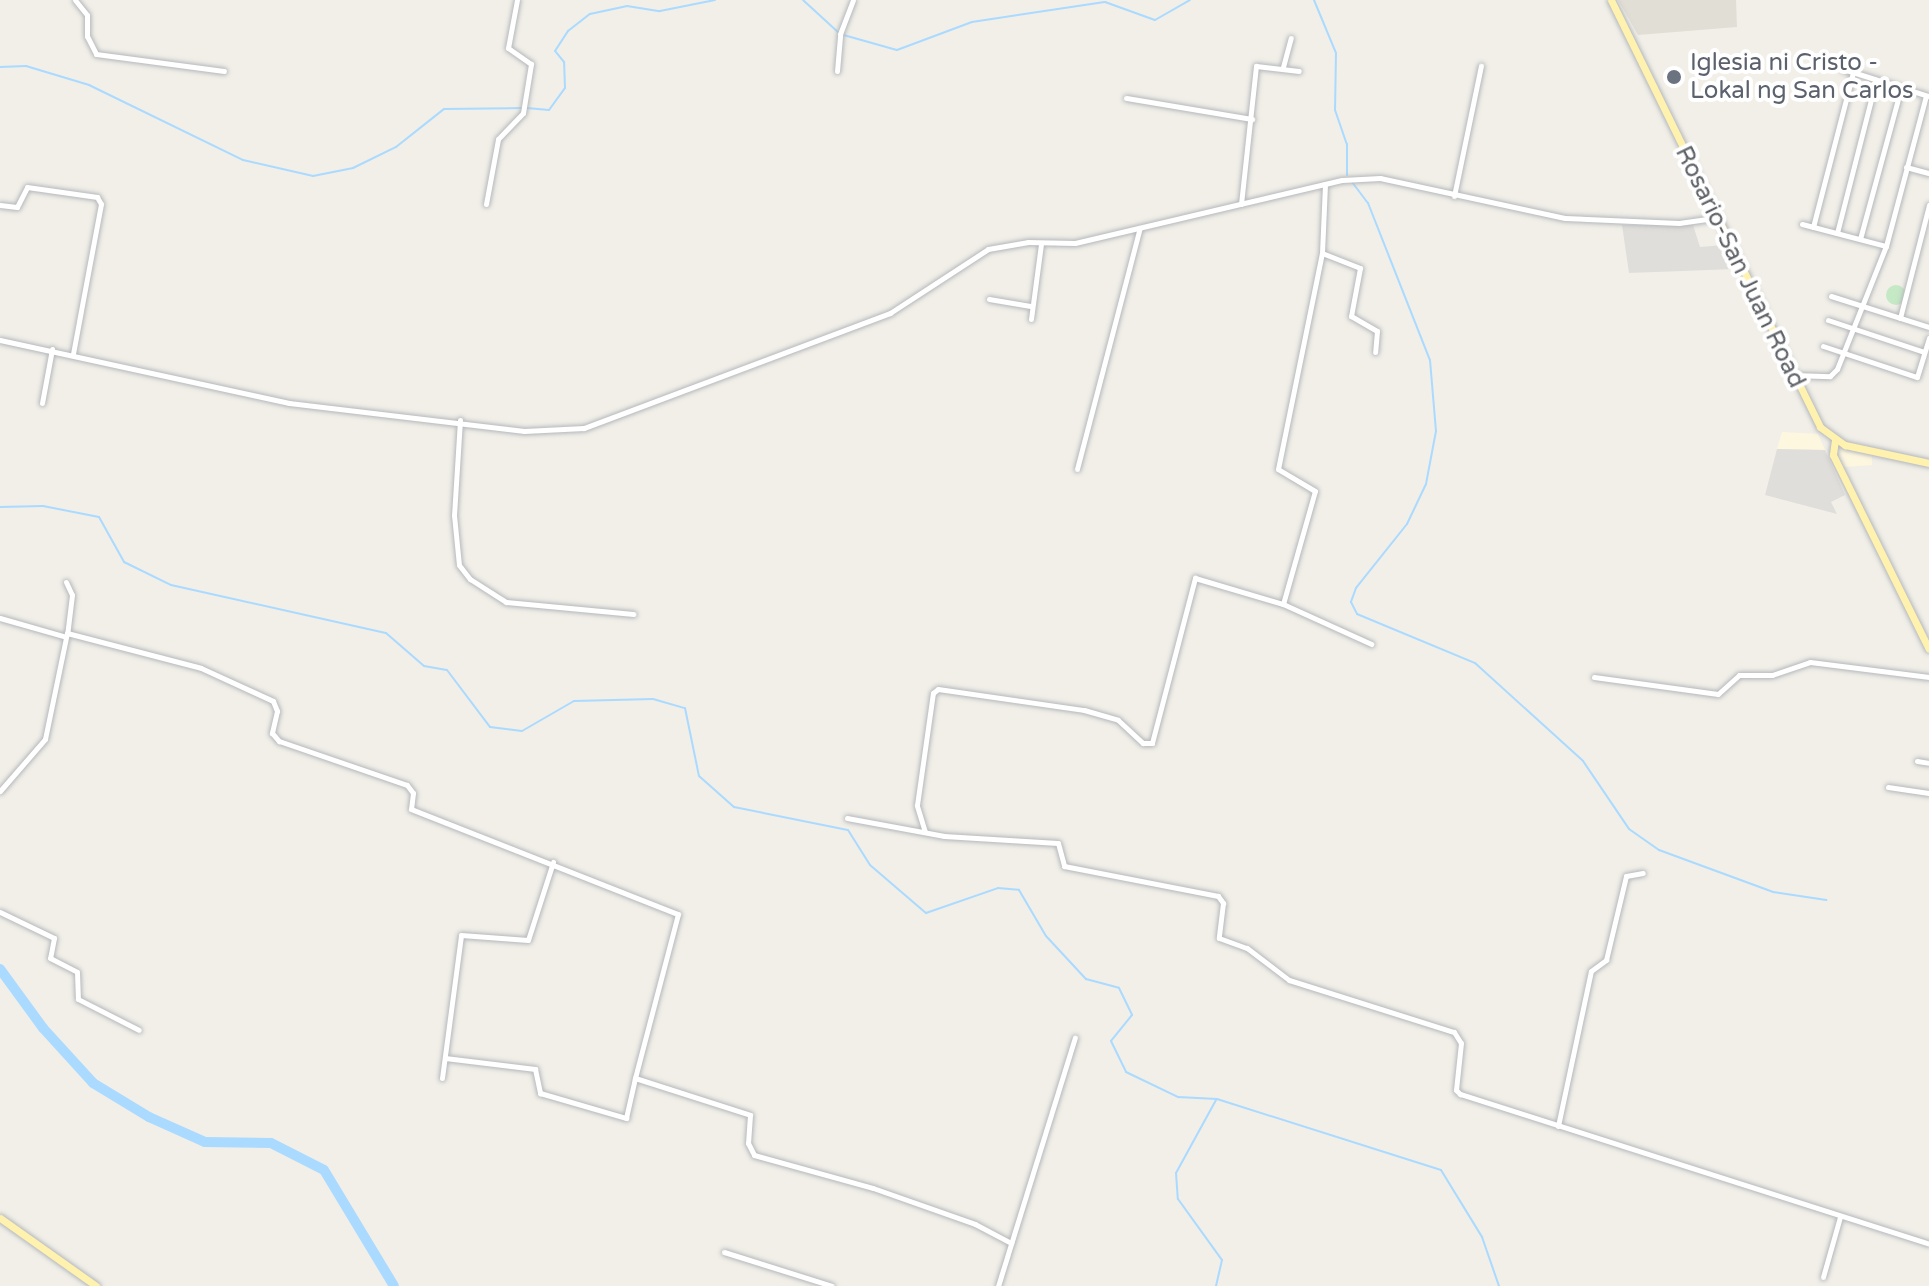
<!DOCTYPE html>
<html>
<head>
<meta charset="utf-8">
<style>
  body { margin:0 }
  #map { position:relative; width:1929px; height:1286px; overflow:hidden; background:#f1efe8; font-family:"Varela Round",sans-serif }
  div>[style] { position:absolute }
  [style*='--x'] { left:calc(var(--x)*1px); top:calc(var(--y)*1px); width:calc(var(--w)*1px); rotate:calc(var(--a)*1deg) }
  .commercial>* { inset:0; background:#fef7e0 }
  .industrial>* { inset:0; background:#e0deda }
  .education>* { inset:0; background:#e1ded6 }
  .green>* { inset:0; background:#c5e8c5 }
  .round { border-radius:50% }
  .stream>* { height:2px; margin:-1px; padding:0 1px; transform-origin:1px; border-radius:1px; background:#aadaff }
  .river>* { height:10px; margin:-5px; padding:0 5px; transform-origin:5px; border-radius:5px; background:#aadaff }
  .roads { filter:drop-shadow(0 0 2px #b5b8bc) drop-shadow(0 0 2px #b5b8bc) }
  .minor>* { height:5px; margin:-2.5px; padding:0 2.5px; transform-origin:2.5px; border-radius:2.5px; background:#fff }
  .major>* { height:7px; margin:-3.5px; padding:0 3.5px; transform-origin:3.5px; border-radius:3.5px; background:#fff2af }
  .dots>* { width:22px; height:22px; translate:-50% -50%; box-sizing:border-box; border:4px solid #fff; border-radius:50% }
  span { translate:-50% -50%; white-space:nowrap; text-align:center; line-height:1.15; -webkit-text-stroke:8px #fff; paint-order:stroke }
  .worship-label { font-size:24px; color:#5b616d }
  .left { translate:0 -50%; text-align:left }
  .street-label { font-size:24px; color:#5f6368 }
</style>
</head>
<body>
<div id="map">
  <div class="commercial">
    <div style="clip-path:polygon(1782px 432px,1818px 434px,1825px 450px,1777px 449px)"></div>
    <div style="clip-path:polygon(1835px 448px,1872px 456px,1872px 465px,1843px 467px)"></div>
  </div>
  <div class="industrial">
    <div style="clip-path:polygon(1622px 225px,1693px 225px,1700px 247px,1724px 245px,1735px 269px,1629px 273px)"></div>
    <div style="clip-path:polygon(1777px 449px,1825px 450px,1845px 495px,1831px 502px,1837px 514px,1765px 495px)"></div>
  </div>
  <div class="education">
    <div style="clip-path:polygon(1618px 0,1736px 0,1737px 27px,1638px 35px)"></div>
  </div>
  <div class="green">
    <div class="round" style="left:1886px;top:285px;width:20px;height:20px"></div>
  </div>
  <div class="stream">
    <div style="--x:803;--y:0;--w:50;--a:42.6"></div>
    <div style="--x:840;--y:34;--w:59;--a:15.7"></div>
    <div style="--x:897;--y:50;--w:80;--a:-20.5"></div>
    <div style="--x:972;--y:22;--w:134;--a:-8.6"></div>
    <div style="--x:1105;--y:2;--w:53;--a:19.8"></div>
    <div style="--x:1155;--y:20;--w:40;--a:-29.7"></div>
    <div style="--x:1314;--y:0;--w:57;--a:67.5"></div>
    <div style="--x:1336;--y:53;--w:57;--a:91"></div>
    <div style="--x:1335;--y:110;--w:36;--a:71"></div>
    <div style="--x:1347;--y:144;--w:31;--a:90"></div>
    <div style="--x:0;--y:67;--w:26;--a:-2"></div>
    <div style="--x:26;--y:66;--w:66;--a:16.8"></div>
    <div style="--x:89;--y:85;--w:171;--a:26"></div>
    <div style="--x:243;--y:160;--w:72;--a:12.9"></div>
    <div style="--x:313;--y:176;--w:41;--a:-11.3"></div>
    <div style="--x:353;--y:168;--w:48;--a:-26"></div>
    <div style="--x:396;--y:147;--w:61;--a:-38.4"></div>
    <div style="--x:444;--y:109;--w:77;--a:-0.7"></div>
    <div style="--x:527;--y:108;--w:22;--a:5"></div>
    <div style="--x:549;--y:110;--w:27;--a:-54"></div>
    <div style="--x:565;--y:88;--w:26;--a:-92"></div>
    <div style="--x:564;--y:62;--w:14;--a:-129"></div>
    <div style="--x:555;--y:51;--w:24;--a:-57"></div>
    <div style="--x:568;--y:31;--w:28;--a:-38"></div>
    <div style="--x:590;--y:14;--w:38;--a:-12"></div>
    <div style="--x:627;--y:6;--w:33;--a:9"></div>
    <div style="--x:660;--y:11;--w:56;--a:-11.3"></div>
    <div style="--x:1352;--y:182;--w:26;--a:53"></div>
    <div style="--x:1368;--y:203;--w:169;--a:68.5"></div>
    <div style="--x:1430;--y:360;--w:71;--a:85.2"></div>
    <div style="--x:1436;--y:431;--w:54;--a:100.7"></div>
    <div style="--x:1426;--y:484;--w:44;--a:115.4"></div>
    <div style="--x:1407;--y:524;--w:82;--a:128.6"></div>
    <div style="--x:1356;--y:588;--w:15;--a:110"></div>
    <div style="--x:1351;--y:602;--w:13;--a:63"></div>
    <div style="--x:1357;--y:614;--w:128;--a:22.6"></div>
    <div style="--x:1475;--y:663;--w:146;--a:42.2"></div>
    <div style="--x:1583;--y:761;--w:82;--a:55.9"></div>
    <div style="--x:1629;--y:829;--w:37;--a:35"></div>
    <div style="--x:1659;--y:850;--w:121;--a:20.2"></div>
    <div style="--x:1773;--y:892;--w:54;--a:8.6"></div>
    <div style="--x:0;--y:507;--w:43;--a:-1.3"></div>
    <div style="--x:43;--y:506;--w:57;--a:11.1"></div>
    <div style="--x:99;--y:517;--w:51;--a:60.9"></div>
    <div style="--x:124;--y:562;--w:52;--a:26.1"></div>
    <div style="--x:171;--y:585;--w:220;--a:12.6"></div>
    <div style="--x:386;--y:633;--w:50;--a:41"></div>
    <div style="--x:424;--y:666;--w:23;--a:10"></div>
    <div style="--x:447;--y:670;--w:71;--a:53"></div>
    <div style="--x:490;--y:727;--w:32;--a:7"></div>
    <div style="--x:522;--y:731;--w:60;--a:-30"></div>
    <div style="--x:574;--y:701;--w:79;--a:-1.5"></div>
    <div style="--x:653;--y:699;--w:33;--a:16"></div>
    <div style="--x:685;--y:708;--w:69;--a:78.4"></div>
    <div style="--x:699;--y:776;--w:47;--a:41.5"></div>
    <div style="--x:734;--y:807;--w:116;--a:11.4"></div>
    <div style="--x:848;--y:830;--w:41;--a:57.8"></div>
    <div style="--x:870;--y:865;--w:74;--a:40.6"></div>
    <div style="--x:926;--y:913;--w:76;--a:-19.1"></div>
    <div style="--x:998;--y:888;--w:21;--a:5"></div>
    <div style="--x:1019;--y:890;--w:53;--a:59.6"></div>
    <div style="--x:1046;--y:936;--w:59;--a:47.1"></div>
    <div style="--x:1086;--y:979;--w:34;--a:15"></div>
    <div style="--x:1119;--y:988;--w:30;--a:64"></div>
    <div style="--x:1132;--y:1015;--w:33;--a:129"></div>
    <div style="--x:1111;--y:1041;--w:34;--a:64"></div>
    <div style="--x:1126;--y:1072;--w:58;--a:25.7"></div>
    <div style="--x:1178;--y:1097;--w:39;--a:3"></div>
    <div style="--x:1217;--y:1099;--w:235;--a:17.6"></div>
    <div style="--x:1441;--y:1170;--w:79;--a:58.5"></div>
    <div style="--x:1482;--y:1237;--w:52;--a:70.9"></div>
    <div style="--x:1216;--y:1100;--w:83;--a:118.7"></div>
    <div style="--x:1176;--y:1173;--w:26;--a:86"></div>
    <div style="--x:1178;--y:1199;--w:75;--a:54.2"></div>
    <div style="--x:1222;--y:1260;--w:27;--a:103"></div>
  </div>
  <div class="river">
    <div style="--x:0;--y:969;--w:73;--a:53.9"></div>
    <div style="--x:43;--y:1028;--w:74;--a:47.7"></div>
    <div style="--x:93;--y:1083;--w:66;--a:31.3"></div>
    <div style="--x:149;--y:1117;--w:61;--a:24.1"></div>
    <div style="--x:205;--y:1142;--w:66;--a:0.9"></div>
    <div style="--x:271;--y:1143;--w:59;--a:27"></div>
    <div style="--x:324;--y:1170;--w:135;--a:58.9"></div>
  </div>
  <div class="roads">
    <div class="minor">
      <div style="--x:75;--y:0;--w:19;--a:51"></div>
      <div style="--x:87;--y:15;--w:21;--a:90"></div>
      <div style="--x:87;--y:36;--w:20;--a:63"></div>
      <div style="--x:96;--y:54;--w:129;--a:7.6"></div>
      <div style="--x:1283;--y:67;--w:30;--a:-75"></div>
      <div style="--x:1843;--y:69;--w:89;--a:17.6"></div>
      <div style="--x:837;--y:71;--w:37;--a:-85"></div>
      <div style="--x:840;--y:34;--w:36;--a:-69"></div>
      <div style="--x:1126;--y:98;--w:128;--a:9.5"></div>
      <div style="--x:1906;--y:167;--w:24;--a:15"></div>
      <div style="--x:1454;--y:196;--w:133;--a:-78.3"></div>
      <div style="--x:486;--y:204;--w:66;--a:-79.5"></div>
      <div style="--x:498;--y:139;--w:36;--a:-46"></div>
      <div style="--x:523;--y:113;--w:50;--a:-80.7"></div>
      <div style="--x:531;--y:64;--w:28;--a:-145"></div>
      <div style="--x:508;--y:48;--w:49;--a:-79.4"></div>
      <div style="--x:1241;--y:204;--w:139;--a:-83.8"></div>
      <div style="--x:1256;--y:66;--w:43;--a:6.6"></div>
      <div style="--x:0;--y:205;--w:17;--a:7"></div>
      <div style="--x:17;--y:207;--w:22;--a:-63"></div>
      <div style="--x:27;--y:187;--w:71;--a:8.1"></div>
      <div style="--x:97;--y:197;--w:8;--a:60"></div>
      <div style="--x:101;--y:204;--w:152;--a:100.6"></div>
      <div style="--x:1802;--y:224;--w:87;--a:14.7"></div>
      <div style="--x:1813;--y:227;--w:160;--a:-75.5"></div>
      <div style="--x:1837;--y:233;--w:158;--a:-75.7"></div>
      <div style="--x:1860;--y:239;--w:156;--a:-74.8"></div>
      <div style="--x:1322;--y:253;--w:41;--a:21.5"></div>
      <div style="--x:1360;--y:268;--w:49;--a:100.6"></div>
      <div style="--x:1351;--y:316;--w:30;--a:30"></div>
      <div style="--x:1377;--y:331;--w:21;--a:95"></div>
      <div style="--x:1831;--y:296;--w:103;--a:17.6"></div>
      <div style="--x:989;--y:299;--w:42;--a:9.7"></div>
      <div style="--x:1900;--y:318;--w:117;--a:-75.6"></div>
      <div style="--x:1031;--y:319;--w:76;--a:-82.4"></div>
      <div style="--x:1828;--y:320;--w:101;--a:18.4"></div>
      <div style="--x:0;--y:340;--w:296;--a:12.3"></div>
      <div style="--x:289;--y:403;--w:237;--a:6.8"></div>
      <div style="--x:524;--y:431;--w:60;--a:-2.9"></div>
      <div style="--x:584;--y:428;--w:327;--a:-20.6"></div>
      <div style="--x:890;--y:313;--w:117;--a:-33.1"></div>
      <div style="--x:988;--y:249;--w:41;--a:-9.9"></div>
      <div style="--x:1028;--y:242;--w:47;--a:1.2"></div>
      <div style="--x:1075;--y:243;--w:274;--a:-13.3"></div>
      <div style="--x:1342;--y:180;--w:38;--a:-3"></div>
      <div style="--x:1380;--y:178;--w:189;--a:12.2"></div>
      <div style="--x:1565;--y:218;--w:114;--a:2.5"></div>
      <div style="--x:1679;--y:223;--w:37;--a:-8"></div>
      <div style="--x:1823;--y:346;--w:99;--a:18.3"></div>
      <div style="--x:1917;--y:377;--w:41;--a:-72.9"></div>
      <div style="--x:1794;--y:375;--w:36;--a:2"></div>
      <div style="--x:1830;--y:376;--w:10;--a:-45"></div>
      <div style="--x:1837;--y:369;--w:132;--a:-68.3"></div>
      <div style="--x:1886;--y:246;--w:155;--a:-75.1"></div>
      <div style="--x:42;--y:403;--w:55;--a:-79.5"></div>
      <div style="--x:460;--y:420;--w:95;--a:93.6"></div>
      <div style="--x:454;--y:515;--w:50;--a:84.3"></div>
      <div style="--x:459;--y:565;--w:18;--a:52"></div>
      <div style="--x:470;--y:579;--w:43;--a:32.6"></div>
      <div style="--x:506;--y:602;--w:128;--a:5.4"></div>
      <div style="--x:1077;--y:469;--w:249;--a:-75.4"></div>
      <div style="--x:66;--y:582;--w:14;--a:65"></div>
      <div style="--x:72;--y:595;--w:38;--a:97"></div>
      <div style="--x:1283;--y:604;--w:117;--a:-74.2"></div>
      <div style="--x:1315;--y:491;--w:43;--a:-149.3"></div>
      <div style="--x:1278;--y:469;--w:220;--a:-78.5"></div>
      <div style="--x:1322;--y:253;--w:69;--a:-87.5"></div>
      <div style="--x:0;--y:618;--w:66;--a:15.9"></div>
      <div style="--x:1594;--y:677;--w:125;--a:7.8"></div>
      <div style="--x:1718;--y:694;--w:28;--a:-42"></div>
      <div style="--x:1739;--y:675;--w:33;--a:0"></div>
      <div style="--x:1772;--y:675;--w:40;--a:-18.9"></div>
      <div style="--x:1810;--y:662;--w:120;--a:7.2"></div>
      <div style="--x:1917;--y:761;--w:12;--a:9"></div>
      <div style="--x:1888;--y:787;--w:41;--a:8.3"></div>
      <div style="--x:0;--y:791;--w:69;--a:-49.1"></div>
      <div style="--x:45;--y:739;--w:108;--a:-78.3"></div>
      <div style="--x:67;--y:633;--w:138;--a:14.6"></div>
      <div style="--x:201;--y:668;--w:79;--a:24.6"></div>
      <div style="--x:273;--y:701;--w:11;--a:68"></div>
      <div style="--x:277;--y:711;--w:23;--a:103"></div>
      <div style="--x:272;--y:733;--w:11;--a:49"></div>
      <div style="--x:279;--y:741;--w:135;--a:19"></div>
      <div style="--x:407;--y:785;--w:10;--a:53"></div>
      <div style="--x:413;--y:793;--w:16;--a:97"></div>
      <div style="--x:411;--y:809;--w:287;--a:21.5"></div>
      <div style="--x:678;--y:914;--w:170;--a:104.7"></div>
      <div style="--x:635;--y:1078;--w:121;--a:17.8"></div>
      <div style="--x:750;--y:1115;--w:28;--a:94"></div>
      <div style="--x:748;--y:1143;--w:13;--a:63"></div>
      <div style="--x:754;--y:1155;--w:123;--a:15.5"></div>
      <div style="--x:873;--y:1188;--w:108;--a:19.4"></div>
      <div style="--x:975;--y:1224;--w:41;--a:27.8"></div>
      <div style="--x:847;--y:818;--w:99;--a:10.5"></div>
      <div style="--x:944;--y:836;--w:114;--a:3.5"></div>
      <div style="--x:1058;--y:843;--w:24;--a:75"></div>
      <div style="--x:1064;--y:866;--w:157;--a:11"></div>
      <div style="--x:1218;--y:896;--w:9;--a:54"></div>
      <div style="--x:1223;--y:903;--w:35;--a:97"></div>
      <div style="--x:1219;--y:938;--w:30;--a:20"></div>
      <div style="--x:1247;--y:948;--w:53;--a:37.3"></div>
      <div style="--x:1289;--y:980;--w:173;--a:17.5"></div>
      <div style="--x:1454;--y:1032;--w:13;--a:58"></div>
      <div style="--x:1461;--y:1043;--w:47;--a:96.1"></div>
      <div style="--x:1456;--y:1090;--w:6;--a:45"></div>
      <div style="--x:1460;--y:1094;--w:492;--a:17.7"></div>
      <div style="--x:925;--y:832;--w:28;--a:-107"></div>
      <div style="--x:917;--y:805;--w:113;--a:-81.9"></div>
      <div style="--x:933;--y:693;--w:6;--a:-39"></div>
      <div style="--x:938;--y:689;--w:148;--a:8.2"></div>
      <div style="--x:1084;--y:710;--w:35;--a:16"></div>
      <div style="--x:1118;--y:720;--w:34;--a:43"></div>
      <div style="--x:1143;--y:743;--w:9;--a:0"></div>
      <div style="--x:1152;--y:743;--w:171;--a:-75.4"></div>
      <div style="--x:1195;--y:578;--w:92;--a:16.5"></div>
      <div style="--x:1283;--y:604;--w:97;--a:24.4"></div>
      <div style="--x:0;--y:912;--w:60;--a:25.7"></div>
      <div style="--x:54;--y:938;--w:20;--a:101"></div>
      <div style="--x:50;--y:958;--w:30;--a:27"></div>
      <div style="--x:77;--y:972;--w:27;--a:88"></div>
      <div style="--x:78;--y:999;--w:68;--a:26.9"></div>
      <div style="--x:445;--y:1058;--w:91;--a:7"></div>
      <div style="--x:535;--y:1069;--w:25;--a:78"></div>
      <div style="--x:540;--y:1093;--w:90;--a:16.2"></div>
      <div style="--x:626;--y:1118;--w:41;--a:-77.3"></div>
      <div style="--x:442;--y:1078;--w:144;--a:-82.4"></div>
      <div style="--x:461;--y:935;--w:67;--a:4.3"></div>
      <div style="--x:528;--y:940;--w:82;--a:-72.2"></div>
      <div style="--x:1558;--y:1126;--w:158;--a:-78"></div>
      <div style="--x:1591;--y:971;--w:19;--a:-36"></div>
      <div style="--x:1606;--y:960;--w:86;--a:-76.6"></div>
      <div style="--x:1626;--y:876;--w:17;--a:-10"></div>
      <div style="--x:724;--y:1252;--w:113;--a:17.5"></div>
      <div style="--x:1823;--y:1277;--w:62;--a:-74.2"></div>
      <div style="--x:998;--y:1286;--w:260;--a:-72.8"></div>
    </div>
    <div class="major">
      <div style="--x:1611;--y:0;--w:475;--a:63.9"></div>
      <div style="--x:1820;--y:427;--w:31;--a:36"></div>
      <div style="--x:1845;--y:445;--w:86;--a:12.1"></div>
      <div style="--x:1835;--y:440;--w:15;--a:98"></div>
      <div style="--x:1833;--y:455;--w:216;--a:63.7"></div>
      <div style="--x:0;--y:1218;--w:118;--a:35.3"></div>
    </div>
  </div>
  <div class="dots">
    <div style="left:1674px;top:77px;background:#6b7280"></div>
  </div>
  <div class="worship-label">
    <span class="left" style="left:1690px;top:77px">Iglesia ni Cristo -<br>Lokal ng San Carlos</span>
  </div>
  <div class="street-label">
    <span style="left:1740px;top:267px;rotate:64deg">Rosario-San Juan Road</span>
  </div>
</div>
</body>
</html>
